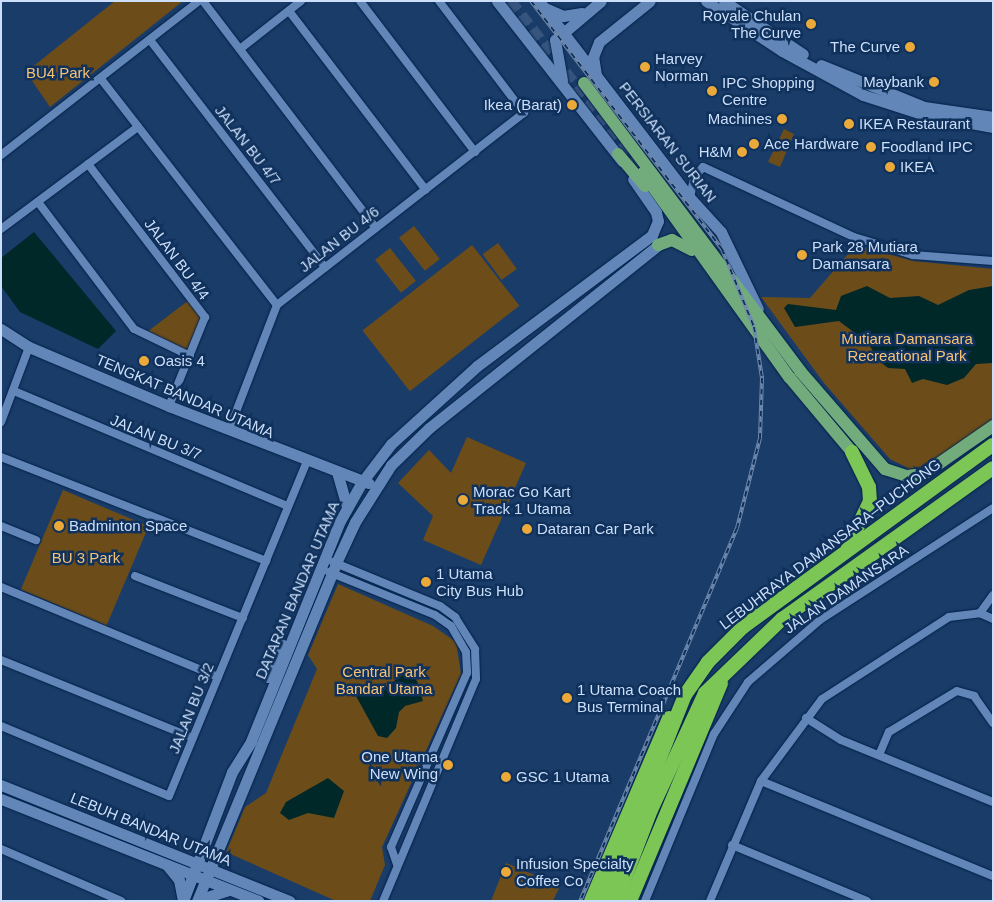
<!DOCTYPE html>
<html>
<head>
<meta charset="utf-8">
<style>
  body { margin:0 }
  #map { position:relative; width:994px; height:902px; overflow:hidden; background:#1a3c68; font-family:Arial,sans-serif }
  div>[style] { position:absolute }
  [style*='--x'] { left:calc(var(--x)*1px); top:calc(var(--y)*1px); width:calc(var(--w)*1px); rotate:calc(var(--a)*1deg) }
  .green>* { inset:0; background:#6c4d1a; transform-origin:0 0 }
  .water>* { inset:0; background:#002829 }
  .primary-tunnel>* { height:12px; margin-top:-6px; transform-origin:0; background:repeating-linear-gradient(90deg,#35547e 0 12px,transparent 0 18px) }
  .roads { filter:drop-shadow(0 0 1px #01214b) drop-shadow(0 0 1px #01214b) }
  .street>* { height:8px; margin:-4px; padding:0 4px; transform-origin:4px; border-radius:4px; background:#6286b8 }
  .secondary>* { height:11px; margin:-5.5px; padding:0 5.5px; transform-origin:5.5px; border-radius:5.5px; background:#6286b8 }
  .primary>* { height:12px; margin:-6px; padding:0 6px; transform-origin:6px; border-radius:6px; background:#72ac7d }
  .highway>* { height:14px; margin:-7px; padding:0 7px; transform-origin:7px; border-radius:7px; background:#7cc656 }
  .rail>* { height:4px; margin-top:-2px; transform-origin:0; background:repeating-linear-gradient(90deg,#0f315c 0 5.5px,#6e89ad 0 11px); box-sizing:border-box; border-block:1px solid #6e89ad }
  .dots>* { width:14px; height:14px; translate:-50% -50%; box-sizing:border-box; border:2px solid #0f315c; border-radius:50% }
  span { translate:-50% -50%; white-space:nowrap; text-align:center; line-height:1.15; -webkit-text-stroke:5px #0f315c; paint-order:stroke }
  .poi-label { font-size:15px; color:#ccdffa }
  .right { translate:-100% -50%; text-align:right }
  .left { translate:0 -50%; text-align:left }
  .park-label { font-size:15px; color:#f6c274 }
  .street-label { font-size:15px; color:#ccdffa }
  .frame { position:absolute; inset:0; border:2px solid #ccdffa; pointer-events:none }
</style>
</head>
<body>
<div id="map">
  <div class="green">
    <div style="clip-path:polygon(115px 1px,183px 1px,50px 107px,26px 72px)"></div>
    <div style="clip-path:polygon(784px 129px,794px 134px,780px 167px,768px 162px)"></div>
    <div style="left:414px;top:226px;width:42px;height:19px;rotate:52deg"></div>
    <div style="left:498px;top:243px;width:32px;height:19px;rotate:54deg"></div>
    <div style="left:472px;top:245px;width:77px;height:139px;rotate:52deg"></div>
    <div style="clip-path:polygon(856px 245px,914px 261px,993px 269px,993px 419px,923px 467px,910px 469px,890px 459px,824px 383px,761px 297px,810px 298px)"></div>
    <div style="left:390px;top:248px;width:42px;height:19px;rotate:52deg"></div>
    <div style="clip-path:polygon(189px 300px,202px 316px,187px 350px,147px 332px)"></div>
    <div style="clip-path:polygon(467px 437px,526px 463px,481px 565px,423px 540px,433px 516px,398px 483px,429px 450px,451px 473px)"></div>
    <div style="left:63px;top:490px;width:93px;height:108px;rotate:23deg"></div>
    <div style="clip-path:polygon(338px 584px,433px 626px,456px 642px,461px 674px,382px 847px,385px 865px,370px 901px,336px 901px,226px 852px,245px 807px,266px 793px,317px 669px,308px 655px)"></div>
    <div style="clip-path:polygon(506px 863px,560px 886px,553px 901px,491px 901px)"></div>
  </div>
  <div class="water">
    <div style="clip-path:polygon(34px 232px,116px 331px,98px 349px,20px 312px,1px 286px,1px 258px)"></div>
    <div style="clip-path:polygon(867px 286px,890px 298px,919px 296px,938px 305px,969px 290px,993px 286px,993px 363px,976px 364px,964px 378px,947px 385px,923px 379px,912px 383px,905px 369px,888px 368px,879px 361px,868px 343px,839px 321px,795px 327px,784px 308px,788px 304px,836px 310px,841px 296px)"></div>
    <div style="clip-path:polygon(408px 671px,417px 681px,423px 701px,405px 706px,399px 712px,396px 728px,387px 738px,378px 736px,356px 696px,362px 690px,383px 689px)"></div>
    <div style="clip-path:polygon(328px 778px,344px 791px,334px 818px,308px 813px,289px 820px,280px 813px,286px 802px)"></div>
  </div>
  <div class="primary-tunnel">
    <div style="--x:510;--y:1;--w:217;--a:52.3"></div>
  </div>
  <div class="roads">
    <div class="street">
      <div style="--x:203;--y:1;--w:285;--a:52.7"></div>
      <div style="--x:360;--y:1;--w:190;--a:52.7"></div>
      <div style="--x:289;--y:11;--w:225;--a:52.6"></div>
      <div style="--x:150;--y:40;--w:287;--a:52.4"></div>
      <div style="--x:240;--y:49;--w:78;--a:-38.2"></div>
      <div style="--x:101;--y:79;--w:286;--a:52.1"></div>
      <div style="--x:1;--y:155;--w:251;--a:-37.9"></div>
      <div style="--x:88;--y:164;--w:193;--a:52.6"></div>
      <div style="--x:205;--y:317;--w:96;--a:112"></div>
      <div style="--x:690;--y:198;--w:20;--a:-79"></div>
      <div style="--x:694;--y:178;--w:14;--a:-51"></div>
      <div style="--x:703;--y:167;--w:166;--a:24.9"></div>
      <div style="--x:854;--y:237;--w:62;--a:17"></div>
      <div style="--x:913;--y:255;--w:80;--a:4.3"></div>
      <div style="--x:38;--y:202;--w:159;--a:52.9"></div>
      <div style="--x:134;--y:329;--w:62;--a:25.7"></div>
      <div style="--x:1;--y:229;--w:171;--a:-36.7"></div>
      <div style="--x:14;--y:391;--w:297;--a:22.8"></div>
      <div style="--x:1;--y:422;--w:80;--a:-69.5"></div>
      <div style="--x:229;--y:430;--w:134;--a:-69"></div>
      <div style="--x:277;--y:305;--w:313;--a:-37.9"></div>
      <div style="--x:524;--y:113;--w:141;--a:-127.2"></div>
      <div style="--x:1;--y:457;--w:285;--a:21.4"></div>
      <div style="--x:1;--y:526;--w:38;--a:22"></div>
      <div style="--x:333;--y:562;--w:116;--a:22.4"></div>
      <div style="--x:440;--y:606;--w:19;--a:36"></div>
      <div style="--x:455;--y:617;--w:38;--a:58"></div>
      <div style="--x:475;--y:649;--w:30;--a:88"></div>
      <div style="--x:476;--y:679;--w:241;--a:112.7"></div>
      <div style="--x:329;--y:572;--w:114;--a:22.1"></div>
      <div style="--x:435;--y:615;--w:19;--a:35"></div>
      <div style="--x:451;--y:626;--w:30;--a:60"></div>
      <div style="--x:466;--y:652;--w:21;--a:87"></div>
      <div style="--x:467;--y:673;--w:190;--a:113.6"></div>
      <div style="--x:391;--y:847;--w:18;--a:71"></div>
      <div style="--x:135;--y:576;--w:116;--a:21.3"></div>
      <div style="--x:1;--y:587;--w:235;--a:22.5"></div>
      <div style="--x:980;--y:613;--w:22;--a:-54"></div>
      <div style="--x:1;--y:660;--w:207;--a:22.1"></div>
      <div style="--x:806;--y:718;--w:41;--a:32.2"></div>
      <div style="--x:841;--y:740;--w:164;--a:22.2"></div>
      <div style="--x:1;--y:726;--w:182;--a:22.6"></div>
      <div style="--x:169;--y:796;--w:361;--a:-67.6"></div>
      <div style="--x:879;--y:755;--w:25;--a:-67"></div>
      <div style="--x:889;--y:732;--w:79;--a:-31.1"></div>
      <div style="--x:957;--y:691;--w:18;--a:16"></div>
      <div style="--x:974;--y:696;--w:33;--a:55"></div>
      <div style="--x:761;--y:781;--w:251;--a:22.3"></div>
      <div style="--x:732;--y:845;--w:146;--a:22.5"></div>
      <div style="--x:1;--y:849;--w:131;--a:23.4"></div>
      <div style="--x:645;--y:901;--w:181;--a:-67.6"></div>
      <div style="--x:714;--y:734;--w:62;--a:-56.8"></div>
      <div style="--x:748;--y:682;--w:95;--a:-40.7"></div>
      <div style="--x:820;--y:620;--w:206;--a:-32.9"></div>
      <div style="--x:710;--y:901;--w:130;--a:-67"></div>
      <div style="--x:761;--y:781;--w:102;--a:-53.4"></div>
      <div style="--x:822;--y:699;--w:151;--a:-32.8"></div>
      <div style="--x:949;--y:617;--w:31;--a:-7"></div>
      <div style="--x:980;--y:613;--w:14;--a:25"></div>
    </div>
    <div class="secondary">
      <div style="--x:497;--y:1;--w:203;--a:52"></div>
      <div style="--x:539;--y:1;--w:248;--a:52.5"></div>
      <div style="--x:690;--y:198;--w:46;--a:47.6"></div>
      <div style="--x:721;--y:232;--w:85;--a:64.3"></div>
      <div style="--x:706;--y:1;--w:91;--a:33.3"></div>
      <div style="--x:782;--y:51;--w:92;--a:28.5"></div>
      <div style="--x:863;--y:95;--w:62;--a:17.9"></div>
      <div style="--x:922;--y:114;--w:72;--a:10.4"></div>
      <div style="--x:724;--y:1;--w:95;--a:33.9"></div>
      <div style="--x:545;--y:8;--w:20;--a:24"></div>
      <div style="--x:563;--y:16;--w:19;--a:-9"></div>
      <div style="--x:821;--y:65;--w:111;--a:22.2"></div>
      <div style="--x:924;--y:107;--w:70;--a:8.2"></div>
      <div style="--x:596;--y:75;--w:18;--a:-99"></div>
      <div style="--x:593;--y:57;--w:16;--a:-68"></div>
      <div style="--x:599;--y:42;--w:65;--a:-38.8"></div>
      <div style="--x:562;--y:80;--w:41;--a:-99.9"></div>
      <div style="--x:555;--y:40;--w:60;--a:-40.3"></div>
      <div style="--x:1;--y:329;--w:33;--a:33"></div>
      <div style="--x:29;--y:347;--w:152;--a:22.9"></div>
      <div style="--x:169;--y:406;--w:214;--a:21.1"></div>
      <div style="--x:337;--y:472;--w:37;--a:74"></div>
      <div style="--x:268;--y:677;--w:36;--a:-69"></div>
      <div style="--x:1;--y:785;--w:311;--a:21.9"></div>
      <div style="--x:1;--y:799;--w:277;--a:21.6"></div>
      <div style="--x:167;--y:865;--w:19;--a:51"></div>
      <div style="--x:179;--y:880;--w:21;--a:79"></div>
      <div style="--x:198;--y:900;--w:33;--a:-18"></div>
      <div style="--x:183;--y:901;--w:138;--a:-69.2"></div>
      <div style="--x:232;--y:772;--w:36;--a:-58"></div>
      <div style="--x:251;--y:741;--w:237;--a:-68"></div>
      <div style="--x:340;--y:521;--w:45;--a:-60.6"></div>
      <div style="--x:362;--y:482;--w:48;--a:-52.7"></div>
      <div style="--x:391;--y:444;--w:116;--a:-42.2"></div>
      <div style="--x:477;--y:366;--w:219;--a:-36.8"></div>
      <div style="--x:652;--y:235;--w:15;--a:-67"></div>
      <div style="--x:658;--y:221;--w:9;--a:-103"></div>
      <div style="--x:656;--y:212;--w:40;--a:-124.9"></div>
      <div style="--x:197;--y:901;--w:365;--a:-67.6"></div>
      <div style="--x:336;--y:563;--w:45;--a:-65.1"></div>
      <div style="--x:355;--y:522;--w:67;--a:-57.7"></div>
      <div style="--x:391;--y:465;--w:53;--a:-44.2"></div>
      <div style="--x:429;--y:428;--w:293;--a:-38.6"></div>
    </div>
    <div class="primary">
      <div style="--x:584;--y:83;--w:360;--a:53.1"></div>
      <div style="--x:800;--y:371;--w:130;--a:49.1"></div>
      <div style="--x:885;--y:469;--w:23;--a:18"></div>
      <div style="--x:907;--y:476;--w:17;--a:-7"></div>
      <div style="--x:924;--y:474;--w:84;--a:-34.8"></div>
      <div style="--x:618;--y:154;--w:42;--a:49.8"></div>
      <div style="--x:643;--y:173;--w:252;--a:54.4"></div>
      <div style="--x:790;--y:378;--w:97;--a:50"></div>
      <div style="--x:658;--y:245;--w:15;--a:-20"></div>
      <div style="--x:672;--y:240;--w:22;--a:27"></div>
    </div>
    <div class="highway">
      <div style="--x:848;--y:547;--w:51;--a:-64.4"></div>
      <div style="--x:870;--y:501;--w:14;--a:-94"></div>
      <div style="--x:869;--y:487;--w:39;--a:-116"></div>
      <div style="--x:591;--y:901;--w:199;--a:-66.9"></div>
      <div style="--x:603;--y:901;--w:222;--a:-68.3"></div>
      <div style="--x:685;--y:695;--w:40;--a:-55.1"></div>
      <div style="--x:708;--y:662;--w:49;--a:-45"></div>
      <div style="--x:743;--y:627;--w:309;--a:-36.1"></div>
      <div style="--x:616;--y:901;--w:97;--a:-69"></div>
      <div style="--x:651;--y:810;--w:129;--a:-65.2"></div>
      <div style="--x:705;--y:693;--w:107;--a:-43.9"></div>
      <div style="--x:782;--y:619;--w:259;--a:-35.6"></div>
      <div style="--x:630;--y:901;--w:236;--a:-67.3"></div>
    </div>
  </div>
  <div class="rail">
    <div style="--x:531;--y:1;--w:313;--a:52.4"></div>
    <div style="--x:722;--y:249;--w:84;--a:67.7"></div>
    <div style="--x:754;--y:327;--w:52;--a:81.1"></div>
    <div style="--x:762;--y:378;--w:60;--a:91.9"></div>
    <div style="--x:760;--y:438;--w:93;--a:104.3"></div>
    <div style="--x:737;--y:528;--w:405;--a:112.8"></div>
  </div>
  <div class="dots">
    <div style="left:811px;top:24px;background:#eba93a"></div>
    <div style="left:910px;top:47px;background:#eba93a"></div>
    <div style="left:645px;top:67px;background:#eba93a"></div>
    <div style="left:934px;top:82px;background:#eba93a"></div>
    <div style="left:712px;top:91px;background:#eba93a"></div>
    <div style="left:572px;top:105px;background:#eba93a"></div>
    <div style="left:782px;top:119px;background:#eba93a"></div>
    <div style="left:849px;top:124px;background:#eba93a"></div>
    <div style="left:754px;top:144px;background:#eba93a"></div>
    <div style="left:871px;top:147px;background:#eba93a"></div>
    <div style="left:742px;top:152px;background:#eba93a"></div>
    <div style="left:890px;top:167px;background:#eba93a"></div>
    <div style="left:802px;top:255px;background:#eba93a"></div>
    <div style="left:144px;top:361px;background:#eba93a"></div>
    <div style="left:463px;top:500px;background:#eba93a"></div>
    <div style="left:59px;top:526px;background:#eba93a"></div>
    <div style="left:527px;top:529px;background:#eba93a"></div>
    <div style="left:426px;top:582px;background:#eba93a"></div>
    <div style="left:567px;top:698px;background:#eba93a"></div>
    <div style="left:448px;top:765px;background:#eba93a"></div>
    <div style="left:506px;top:777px;background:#eba93a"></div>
    <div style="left:506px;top:872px;background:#eba93a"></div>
  </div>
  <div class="poi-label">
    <span class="right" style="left:801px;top:24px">Royale Chulan<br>The Curve</span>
    <span class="right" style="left:900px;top:47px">The Curve</span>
    <span class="left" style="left:655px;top:67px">Harvey<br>Norman</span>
    <span class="left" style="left:722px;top:91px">IPC Shopping<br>Centre</span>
    <span class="right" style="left:924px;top:82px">Maybank</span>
    <span class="right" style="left:562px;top:105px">Ikea (Barat)</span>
    <span class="right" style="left:772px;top:119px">Machines</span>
    <span class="left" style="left:859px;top:124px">IKEA Restaurant</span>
    <span class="left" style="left:764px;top:144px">Ace Hardware</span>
    <span class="left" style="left:881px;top:147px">Foodland IPC</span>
    <span class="right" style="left:732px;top:152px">H&amp;M</span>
    <span class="left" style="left:900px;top:167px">IKEA</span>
    <span class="left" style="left:812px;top:255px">Park 28 Mutiara<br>Damansara</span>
    <span class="left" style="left:154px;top:361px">Oasis 4</span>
    <span class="left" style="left:473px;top:500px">Morac Go Kart<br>Track 1 Utama</span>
    <span class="left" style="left:69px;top:526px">Badminton Space</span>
    <span class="left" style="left:537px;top:529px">Dataran Car Park</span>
    <span class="left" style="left:436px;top:582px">1 Utama<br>City Bus Hub</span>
    <span class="left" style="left:577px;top:698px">1 Utama Coach<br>Bus Terminal</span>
    <span class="right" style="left:438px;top:765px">One Utama<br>New Wing</span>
    <span class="left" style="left:516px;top:777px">GSC 1 Utama</span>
    <span class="left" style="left:516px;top:872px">Infusion Specialty<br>Coffee Co</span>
  </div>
  <div class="park-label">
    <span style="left:58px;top:73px">BU4 Park</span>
    <span style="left:907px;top:347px">Mutiara Damansara<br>Recreational Park</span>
    <span style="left:86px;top:558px">BU 3 Park</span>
    <span style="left:384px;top:680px">Central Park<br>Bandar Utama</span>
  </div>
  <div class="street-label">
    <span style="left:668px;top:142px;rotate:52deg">PERSIARAN SURIAN</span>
    <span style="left:248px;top:145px;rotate:52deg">JALAN BU 4/7</span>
    <span style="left:339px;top:239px;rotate:-38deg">JALAN BU 4/6</span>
    <span style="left:177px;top:259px;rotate:53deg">JALAN BU 4/4</span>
    <span style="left:185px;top:396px;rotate:23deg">TENGKAT BANDAR UTAMA</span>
    <span style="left:156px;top:437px;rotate:22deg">JALAN BU 3/7</span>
    <span style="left:830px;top:544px;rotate:-37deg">LEBUHRAYA DAMANSARA–PUCHONG</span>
    <span style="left:846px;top:589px;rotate:-34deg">JALAN DAMANSARA</span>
    <span style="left:297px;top:590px;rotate:-67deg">DATARAN BANDAR UTAMA</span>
    <span style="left:191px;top:708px;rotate:-68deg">JALAN BU 3/2</span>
    <span style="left:151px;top:829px;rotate:22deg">LEBUH BANDAR UTAMA</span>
  </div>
  <div class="frame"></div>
</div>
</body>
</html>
